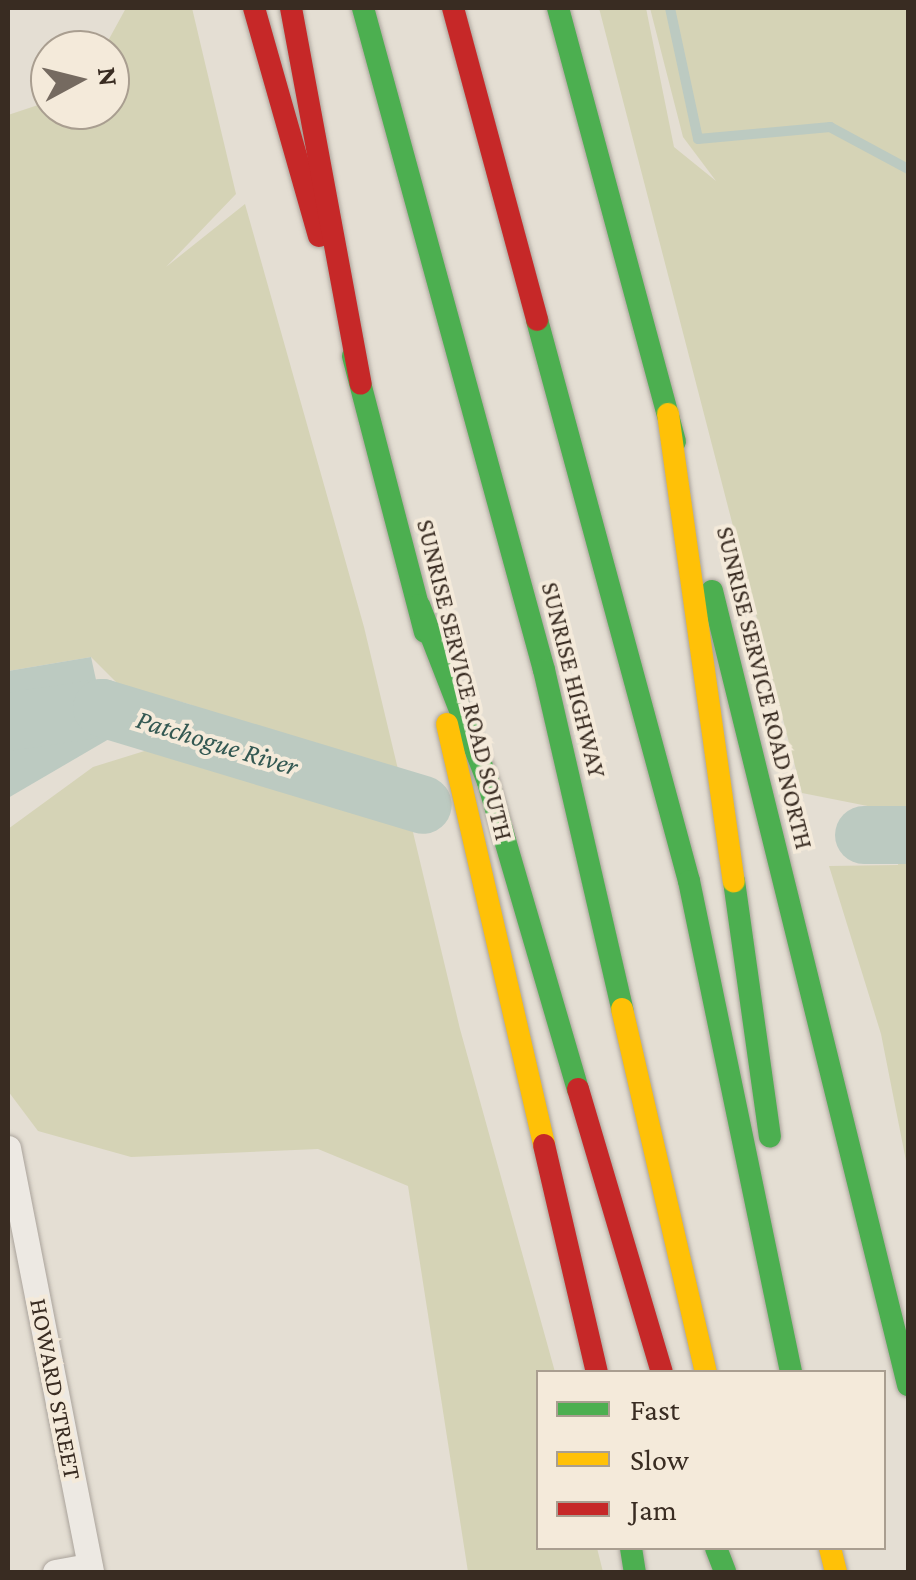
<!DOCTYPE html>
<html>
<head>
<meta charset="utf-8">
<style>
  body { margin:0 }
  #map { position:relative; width:916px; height:1580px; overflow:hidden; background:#e4ded3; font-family:"Crimson Pro",serif }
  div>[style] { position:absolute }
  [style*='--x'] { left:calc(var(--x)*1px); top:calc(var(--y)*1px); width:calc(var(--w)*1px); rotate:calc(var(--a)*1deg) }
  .green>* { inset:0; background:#d5d3b6 }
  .water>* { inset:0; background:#bccac1 }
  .stream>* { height:10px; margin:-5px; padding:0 5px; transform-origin:5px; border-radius:5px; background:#bccac1 }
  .river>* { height:58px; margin:-29px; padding:0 29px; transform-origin:29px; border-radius:29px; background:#bccac1 }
  .roads { filter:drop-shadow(0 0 2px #aaa39b) drop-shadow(0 0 2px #aaa39b) }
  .street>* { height:25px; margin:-12.5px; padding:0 12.5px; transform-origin:12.5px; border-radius:12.5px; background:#ede9e3 }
  .fast>* { height:22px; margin:-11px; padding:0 11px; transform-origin:11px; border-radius:11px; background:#4caf50 }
  .slow>* { height:22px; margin:-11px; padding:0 11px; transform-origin:11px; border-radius:11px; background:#ffc107 }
  .jam>* { height:22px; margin:-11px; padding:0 11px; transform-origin:11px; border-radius:11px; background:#c62828 }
  span { translate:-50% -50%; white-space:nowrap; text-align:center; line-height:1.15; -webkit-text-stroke:8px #f4eada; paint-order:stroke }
  .street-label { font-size:25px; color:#392c22 }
  .water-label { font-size:28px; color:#335852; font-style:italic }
  .frame { position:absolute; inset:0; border:10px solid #392c22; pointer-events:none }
  .legend { position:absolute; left:536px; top:1370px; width:350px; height:180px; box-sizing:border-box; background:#f4eada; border:2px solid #a99e90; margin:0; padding:12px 18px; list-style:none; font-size:30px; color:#392c22 }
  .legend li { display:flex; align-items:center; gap:20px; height:50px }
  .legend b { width:50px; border:2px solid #a99e90 }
  .north { position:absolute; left:30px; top:30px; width:100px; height:100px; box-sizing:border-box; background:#f4eada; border:2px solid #a99e90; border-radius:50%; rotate:83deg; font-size:28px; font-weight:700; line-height:40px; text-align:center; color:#392c22 }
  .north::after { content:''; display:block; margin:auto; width:35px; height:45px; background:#756a60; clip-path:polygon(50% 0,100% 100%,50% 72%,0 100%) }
</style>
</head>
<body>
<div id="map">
  <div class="green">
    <div style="clip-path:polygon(126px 8px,192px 8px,236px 194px,166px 267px,245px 204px,364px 627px,460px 1029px,555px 1372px,538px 1372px,538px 1548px,597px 1548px,603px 1572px,468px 1572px,408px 1186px,318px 1149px,131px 1157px,38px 1131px,8px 1091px,8px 829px,93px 767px,167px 744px,291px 792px,402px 799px,189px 704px,120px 686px,91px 657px,8px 671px,8px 115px,50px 101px,50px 110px,110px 110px,110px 50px,103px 50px)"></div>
    <div style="clip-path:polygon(599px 8px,646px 8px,674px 147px,716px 181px,683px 137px,650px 8px,908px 8px,908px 1171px,881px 1034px,829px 866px,898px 865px,903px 813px,802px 793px)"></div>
  </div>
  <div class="water">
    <div style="clip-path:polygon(91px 657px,109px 739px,8px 798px,8px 671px)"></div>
  </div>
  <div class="stream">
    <div style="--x:670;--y:8;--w:134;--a:77.9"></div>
    <div style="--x:698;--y:139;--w:133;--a:-5.2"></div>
    <div style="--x:830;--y:127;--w:89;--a:28.3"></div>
  </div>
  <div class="river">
    <div style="--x:8;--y:722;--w:95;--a:-8.5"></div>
    <div style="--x:102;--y:708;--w:335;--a:16.8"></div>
    <div style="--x:864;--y:835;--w:44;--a:0"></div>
  </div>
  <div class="roads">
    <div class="street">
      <div style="--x:8;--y:1148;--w:432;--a:78.9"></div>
      <div style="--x:55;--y:1572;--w:35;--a:-10"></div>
    </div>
    <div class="fast">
      <div style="--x:363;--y:8;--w:686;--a:74.71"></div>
      <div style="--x:544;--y:670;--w:348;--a:77"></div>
      <div style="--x:558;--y:8;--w:449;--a:74.9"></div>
      <div style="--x:537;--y:320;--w:581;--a:74.84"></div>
      <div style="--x:689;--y:881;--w:501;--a:78.26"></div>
      <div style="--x:353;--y:356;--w:285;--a:75.4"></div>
      <div style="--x:712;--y:591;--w:818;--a:76.13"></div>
      <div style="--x:419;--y:605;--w:190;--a:68.7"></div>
      <div style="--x:488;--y:782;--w:320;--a:73.7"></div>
      <div style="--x:734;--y:881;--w:258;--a:82"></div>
      <div style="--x:631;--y:1548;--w:24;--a:81"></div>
      <div style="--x:716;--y:1548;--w:26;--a:69"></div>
    </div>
    <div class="slow">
      <div style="--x:668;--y:414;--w:472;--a:82"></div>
      <div style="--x:447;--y:724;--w:432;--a:77"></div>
      <div style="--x:622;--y:1009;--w:373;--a:77"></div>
      <div style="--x:830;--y:1548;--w:25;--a:76"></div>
    </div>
    <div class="jam">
      <div style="--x:254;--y:8;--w:237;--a:74.1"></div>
      <div style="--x:291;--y:8;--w:382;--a:79.5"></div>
      <div style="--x:453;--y:8;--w:323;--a:74.9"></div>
      <div style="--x:578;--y:1089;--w:295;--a:73.5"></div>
      <div style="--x:544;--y:1145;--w:233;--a:76.9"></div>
    </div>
  </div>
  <div class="street-label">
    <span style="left:464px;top:680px;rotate:76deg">SUNRISE SERVICE ROAD SOUTH</span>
    <span style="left:573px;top:680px;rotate:76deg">SUNRISE HIGHWAY</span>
    <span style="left:764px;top:688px;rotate:76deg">SUNRISE SERVICE ROAD NORTH</span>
    <span style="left:55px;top:1389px;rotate:79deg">HOWARD STREET</span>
  </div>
  <div class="water-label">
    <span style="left:217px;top:743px;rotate:17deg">Patchogue River</span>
  </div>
  <div class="frame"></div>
  <ul class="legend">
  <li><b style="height:12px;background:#4caf50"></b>Fast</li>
  <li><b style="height:12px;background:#ffc107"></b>Slow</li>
  <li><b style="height:12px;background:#c62828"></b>Jam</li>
  </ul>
  <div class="north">N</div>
</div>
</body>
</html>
